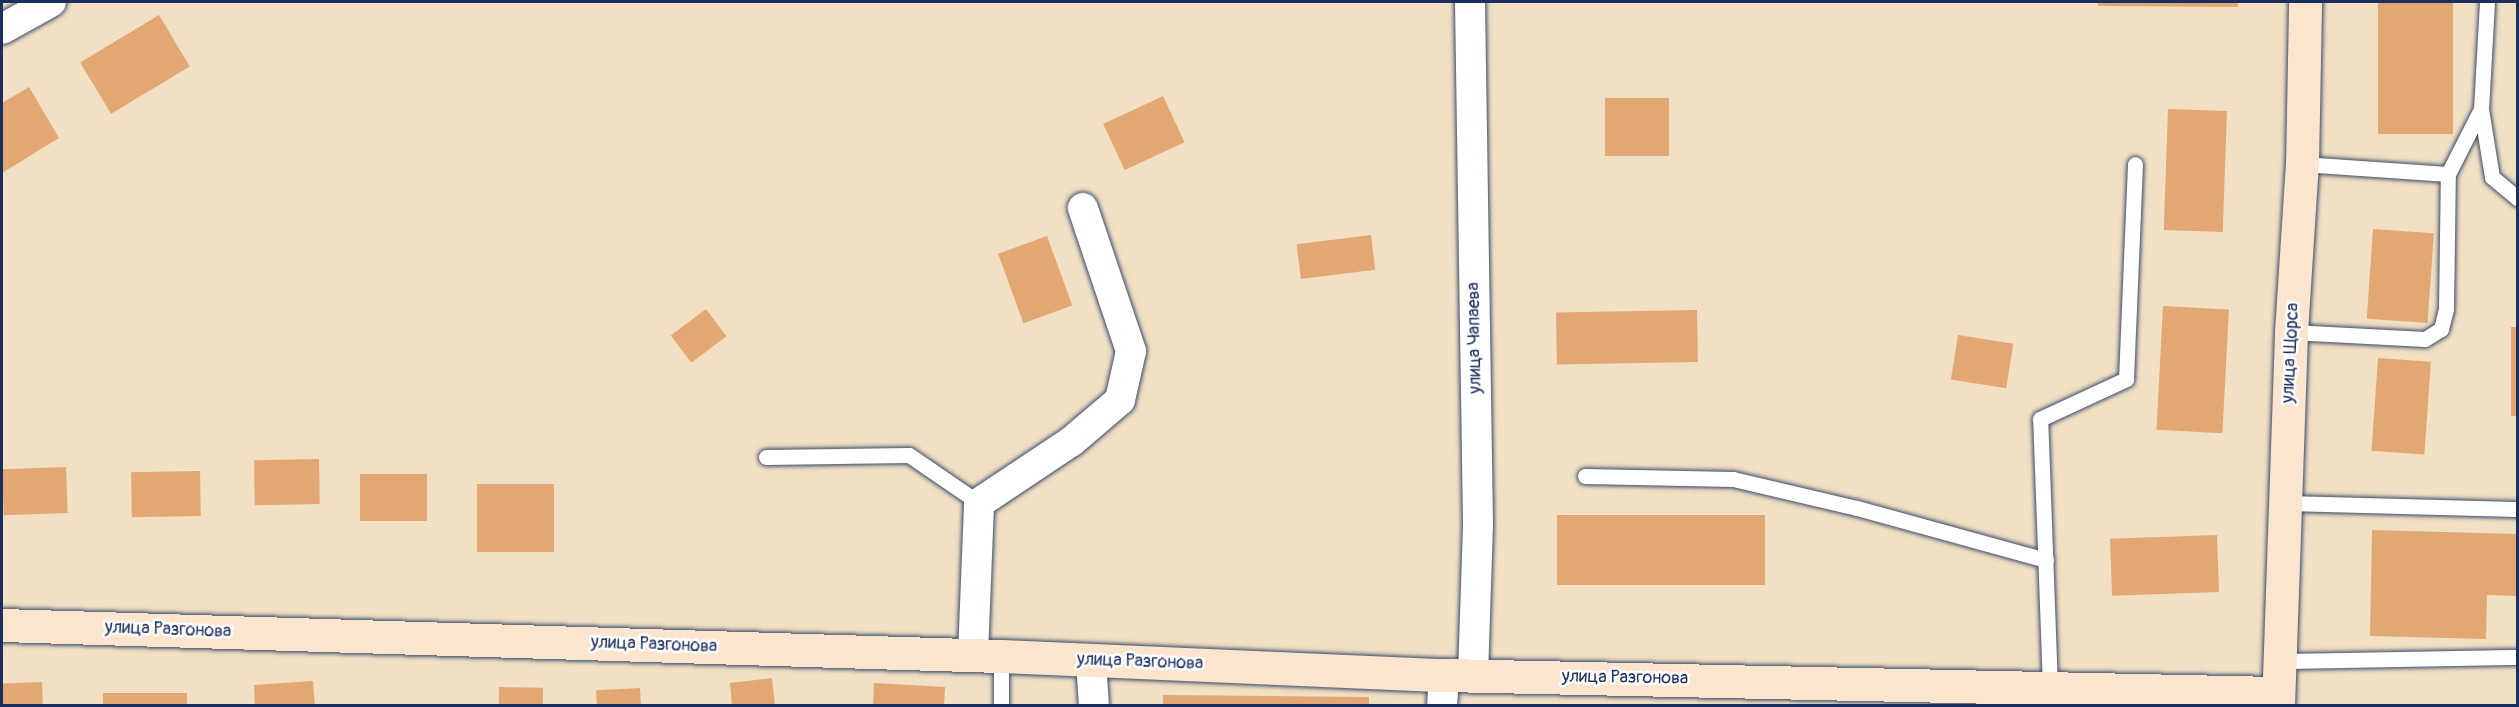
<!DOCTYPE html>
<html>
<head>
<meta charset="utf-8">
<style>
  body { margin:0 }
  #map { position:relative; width:2519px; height:707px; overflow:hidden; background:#f1e0c3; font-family:Pangolin,sans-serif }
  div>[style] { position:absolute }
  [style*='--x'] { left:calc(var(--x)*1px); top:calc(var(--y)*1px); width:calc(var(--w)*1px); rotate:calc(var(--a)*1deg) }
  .building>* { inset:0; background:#e3a773; transform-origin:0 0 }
  .roads { filter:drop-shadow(0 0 2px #3b4a6d) drop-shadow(0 0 2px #3b4a6d) }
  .lane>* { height:15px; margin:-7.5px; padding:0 7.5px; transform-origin:7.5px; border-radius:7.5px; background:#fff }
  .street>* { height:30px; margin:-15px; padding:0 15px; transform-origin:15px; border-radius:15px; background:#fff }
  .secondary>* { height:33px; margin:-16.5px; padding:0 16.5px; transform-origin:16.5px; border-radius:16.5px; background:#fbe5cf }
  span { translate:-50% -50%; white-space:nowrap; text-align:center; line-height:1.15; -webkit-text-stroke:5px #fff; paint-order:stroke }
  .street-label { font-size:18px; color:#1b2f5e }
  .frame { position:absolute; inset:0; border:3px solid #1b2f5e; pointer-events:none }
</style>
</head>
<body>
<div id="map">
  <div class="building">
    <div style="clip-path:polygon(2098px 2px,2238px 2px,2238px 7px,2098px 6px)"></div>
    <div style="left:2378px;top:2px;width:75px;height:132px"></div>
    <div style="left:159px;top:15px;width:60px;height:92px;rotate:59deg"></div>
    <div style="clip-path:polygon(29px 87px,59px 138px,2px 173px,2px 103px)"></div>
    <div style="left:1163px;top:96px;width:51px;height:66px;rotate:65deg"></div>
    <div style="left:1605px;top:98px;width:64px;height:58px"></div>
    <div style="left:2168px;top:109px;width:59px;height:121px;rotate:2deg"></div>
    <div style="left:2373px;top:229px;width:61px;height:90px;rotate:4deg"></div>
    <div style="left:1371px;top:235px;width:35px;height:75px;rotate:83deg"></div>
    <div style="left:1047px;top:236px;width:74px;height:52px;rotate:70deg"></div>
    <div style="left:2163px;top:306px;width:66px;height:124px;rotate:3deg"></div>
    <div style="left:706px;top:309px;width:34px;height:44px;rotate:53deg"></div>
    <div style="left:1697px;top:310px;width:52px;height:141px;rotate:89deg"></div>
    <div style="left:2511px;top:327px;width:7px;height:89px"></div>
    <div style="left:1958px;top:335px;width:56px;height:45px;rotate:9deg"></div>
    <div style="left:2378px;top:358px;width:53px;height:93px;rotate:4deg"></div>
    <div style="left:319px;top:459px;width:45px;height:65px;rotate:89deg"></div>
    <div style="left:66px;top:467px;width:46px;height:64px;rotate:88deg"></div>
    <div style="left:200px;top:471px;width:45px;height:69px;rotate:89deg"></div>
    <div style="left:360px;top:474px;width:67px;height:47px"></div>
    <div style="left:554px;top:484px;width:68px;height:77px;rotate:90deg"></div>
    <div style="left:1557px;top:515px;width:208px;height:70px"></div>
    <div style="clip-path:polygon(2372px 530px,2518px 534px,2518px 596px,2487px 595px,2486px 639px,2370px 636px)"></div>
    <div style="left:2217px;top:535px;width:57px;height:107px;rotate:88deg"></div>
    <div style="clip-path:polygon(772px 678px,775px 706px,732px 706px,730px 683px)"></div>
    <div style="clip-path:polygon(313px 681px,315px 706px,255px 706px,254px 685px)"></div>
    <div style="left:42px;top:682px;width:24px;height:40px;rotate:88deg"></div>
    <div style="clip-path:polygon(874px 683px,945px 687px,944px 706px,873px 706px)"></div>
    <div style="left:499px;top:687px;width:44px;height:19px;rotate:1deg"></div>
    <div style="left:640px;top:688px;width:18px;height:44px;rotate:87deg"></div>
    <div style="left:187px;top:693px;width:13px;height:84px;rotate:90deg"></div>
    <div style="clip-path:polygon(1163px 695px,1369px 697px,1369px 706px,1163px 706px)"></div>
  </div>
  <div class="roads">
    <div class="lane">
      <div style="--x:2487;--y:2;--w:107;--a:93.2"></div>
      <div style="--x:2481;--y:109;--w:69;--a:80.8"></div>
      <div style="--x:2492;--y:177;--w:34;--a:40"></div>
      <div style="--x:2302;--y:164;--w:146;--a:3.9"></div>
      <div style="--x:2291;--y:332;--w:134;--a:3"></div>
      <div style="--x:2425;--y:339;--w:19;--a:-32"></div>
      <div style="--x:2441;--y:329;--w:21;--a:-76"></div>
      <div style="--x:2446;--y:309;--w:135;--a:-89.2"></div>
      <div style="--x:2448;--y:174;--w:73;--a:-63.1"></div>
      <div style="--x:766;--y:457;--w:143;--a:-0.8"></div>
      <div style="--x:909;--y:455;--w:85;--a:34.4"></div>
      <div style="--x:1585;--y:476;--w:148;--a:1.2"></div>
      <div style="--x:1733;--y:479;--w:127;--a:13.2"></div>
      <div style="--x:1857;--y:508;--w:196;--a:15.4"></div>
      <div style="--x:2285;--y:503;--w:233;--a:1.5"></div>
      <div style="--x:1001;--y:656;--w:50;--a:90"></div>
      <div style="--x:2279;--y:661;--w:239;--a:-1"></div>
      <div style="--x:2050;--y:687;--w:268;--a:-92.1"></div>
      <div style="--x:2040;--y:419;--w:95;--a:-24.9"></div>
      <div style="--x:2126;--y:379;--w:215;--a:-87.6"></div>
    </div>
    <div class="street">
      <div style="--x:1470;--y:2;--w:523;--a:89.12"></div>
      <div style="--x:1478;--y:525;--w:149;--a:91.9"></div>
      <div style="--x:2;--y:29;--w:56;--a:-28.9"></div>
      <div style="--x:973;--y:655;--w:152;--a:-87.7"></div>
      <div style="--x:979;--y:503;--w:112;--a:-33.7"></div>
      <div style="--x:1072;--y:441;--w:63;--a:-40.5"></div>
      <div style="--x:1120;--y:400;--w:50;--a:-77.3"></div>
      <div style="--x:1131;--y:351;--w:151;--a:-108.6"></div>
      <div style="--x:1091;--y:661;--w:45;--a:86.2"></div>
      <div style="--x:1442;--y:706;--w:31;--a:-86"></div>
    </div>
    <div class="secondary">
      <div style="--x:2;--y:625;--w:999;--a:1.78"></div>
      <div style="--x:1001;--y:656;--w:443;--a:2.5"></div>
      <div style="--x:1444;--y:675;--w:834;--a:1.24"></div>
      <div style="--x:2278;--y:706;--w:374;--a:-88"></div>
      <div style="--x:2291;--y:332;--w:168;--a:-86.3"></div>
      <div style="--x:2302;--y:164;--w:162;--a:-88.9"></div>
    </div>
  </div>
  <div class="street-label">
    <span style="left:1475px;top:338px;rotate:-91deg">улица Чапаева</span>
    <span style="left:2291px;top:353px;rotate:-87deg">улица Щорса</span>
    <span style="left:168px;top:630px;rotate:2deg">улица Разгонова</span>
    <span style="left:654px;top:645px;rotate:2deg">улица Разгонова</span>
    <span style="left:1140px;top:662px;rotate:2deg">улица Разгонова</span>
    <span style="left:1625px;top:678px;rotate:1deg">улица Разгонова</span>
  </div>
  <div class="frame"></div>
</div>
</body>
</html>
